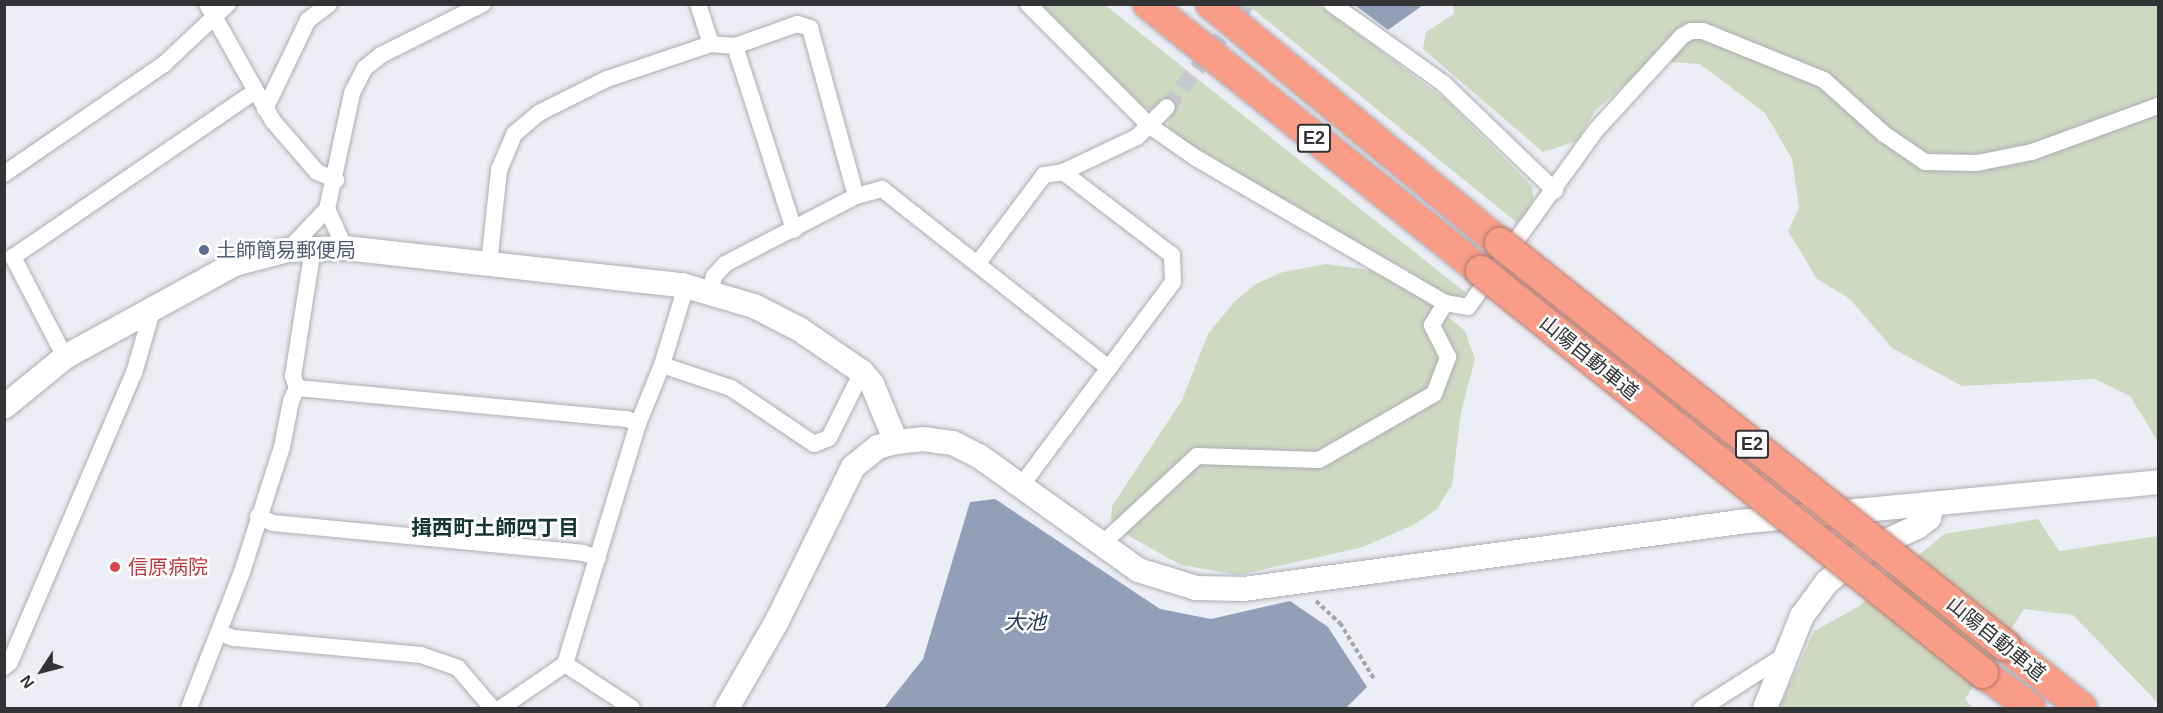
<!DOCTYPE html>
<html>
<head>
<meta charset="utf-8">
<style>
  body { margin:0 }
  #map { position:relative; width:2163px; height:713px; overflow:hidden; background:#edeef5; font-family:Arial,"Noto Sans JP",sans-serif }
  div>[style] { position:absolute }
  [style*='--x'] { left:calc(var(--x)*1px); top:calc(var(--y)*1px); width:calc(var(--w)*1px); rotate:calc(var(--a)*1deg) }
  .green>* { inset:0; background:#cfd9c2 }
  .water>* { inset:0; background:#919fb9 }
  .street-tunnel>* { height:16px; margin-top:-8px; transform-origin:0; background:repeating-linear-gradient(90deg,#c8c9cf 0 16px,transparent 0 24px) }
  .path>* { height:4px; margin-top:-2px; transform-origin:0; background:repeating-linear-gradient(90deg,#a4a5aa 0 4.5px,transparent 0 7.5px) }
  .roads { filter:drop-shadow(0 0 2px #acadb3) drop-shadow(0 0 2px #acadb3) }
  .street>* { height:16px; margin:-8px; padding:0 8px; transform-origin:8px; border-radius:8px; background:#fff }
  .secondary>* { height:24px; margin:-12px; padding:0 12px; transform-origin:12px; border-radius:12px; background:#fff }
  .highway>* { height:30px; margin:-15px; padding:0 15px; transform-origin:15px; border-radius:15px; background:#f99d89 }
  .bridges { filter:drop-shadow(0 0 2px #b3786c) drop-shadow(0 0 2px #b3786c) }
  .highway-bridge>* { height:30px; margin:-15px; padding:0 15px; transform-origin:15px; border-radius:15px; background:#f99d89 }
  .dots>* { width:16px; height:16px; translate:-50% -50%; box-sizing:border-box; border:3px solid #fff; border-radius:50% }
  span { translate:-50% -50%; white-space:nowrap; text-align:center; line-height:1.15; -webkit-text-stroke:5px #fff; paint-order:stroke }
  .shield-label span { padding:2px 4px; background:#fff; border:2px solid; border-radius:4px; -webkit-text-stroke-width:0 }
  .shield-label { font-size:18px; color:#323335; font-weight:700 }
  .service-label { font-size:20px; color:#4e5e75 }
  .left { translate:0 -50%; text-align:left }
  .street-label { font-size:20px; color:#323335 }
  .health-label { font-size:20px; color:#be3a42 }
  .neighbourhood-label { font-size:21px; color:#163731; font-weight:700 }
  .water-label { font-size:21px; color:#25375d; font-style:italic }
  .frame { position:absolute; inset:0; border:6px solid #323335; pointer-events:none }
  .north { position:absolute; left:12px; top:641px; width:60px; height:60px; -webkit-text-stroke:4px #fff; paint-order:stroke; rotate:234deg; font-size:16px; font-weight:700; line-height:24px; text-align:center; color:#323335 }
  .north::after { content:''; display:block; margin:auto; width:21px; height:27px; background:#323335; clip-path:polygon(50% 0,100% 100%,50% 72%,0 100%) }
</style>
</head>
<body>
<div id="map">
  <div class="green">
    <div style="clip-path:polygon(1040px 5px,1105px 5px,1466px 293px,1456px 299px,1445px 297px,1403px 267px,1357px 246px,1172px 133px,1168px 127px,1170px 114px,1142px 107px)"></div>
    <div style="clip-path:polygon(1248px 5px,1319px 5px,1445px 99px,1532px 186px,1534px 203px,1521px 226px)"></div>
    <div style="clip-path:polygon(1453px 5px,2158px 5px,2158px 442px,2130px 396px,2095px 379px,1962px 386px,1892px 348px,1850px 299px,1817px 279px,1788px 231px,1799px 207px,1792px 159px,1765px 113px,1700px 64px,1670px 62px,1635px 75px,1595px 111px,1577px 141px,1543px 152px,1423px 49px,1426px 32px,1454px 14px)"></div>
    <div style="clip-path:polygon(1326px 264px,1369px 270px,1422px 295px,1465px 331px,1475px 359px,1461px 412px,1452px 485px,1437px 509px,1413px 525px,1363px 547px,1239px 575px,1181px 565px,1118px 530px,1111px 520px,1112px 506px,1182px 400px,1208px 334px,1235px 301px,1256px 284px,1283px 272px)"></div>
    <div style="clip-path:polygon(2038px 519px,2059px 551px,2158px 536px,2158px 703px,2073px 615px,2024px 609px,1965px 699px,1973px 708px,1766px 708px,1781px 703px,1814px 631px,1858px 607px,1944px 534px)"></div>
  </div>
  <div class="water">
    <div style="clip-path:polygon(1423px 5px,1388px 30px,1355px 5px,1423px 4px)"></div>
    <div style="clip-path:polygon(995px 499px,1160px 609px,1211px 619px,1290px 601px,1328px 627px,1367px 687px,1346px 708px,884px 708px,923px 659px,970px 502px)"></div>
  </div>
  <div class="street-tunnel">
    <div style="--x:1167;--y:107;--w:130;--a:-52.2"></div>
  </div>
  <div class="path">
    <div style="--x:1316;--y:601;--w:33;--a:43"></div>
    <div style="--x:1340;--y:623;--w:66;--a:58.7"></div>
  </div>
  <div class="roads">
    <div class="street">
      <div style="--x:207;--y:4;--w:134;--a:60.6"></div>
      <div style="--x:273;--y:121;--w:67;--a:49.2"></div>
      <div style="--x:317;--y:172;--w:21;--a:23"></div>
      <div style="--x:698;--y:4;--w:42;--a:72"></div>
      <div style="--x:1028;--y:4;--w:173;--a:45"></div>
      <div style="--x:1150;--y:126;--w:56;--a:34.8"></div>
      <div style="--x:1196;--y:158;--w:288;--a:30.2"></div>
      <div style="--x:1445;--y:303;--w:23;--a:10"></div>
      <div style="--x:1468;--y:307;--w:218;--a:-54.1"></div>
      <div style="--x:1596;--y:130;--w:127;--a:-47.5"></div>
      <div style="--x:1682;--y:36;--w:10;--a:-29"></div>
      <div style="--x:1691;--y:31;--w:12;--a:0"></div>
      <div style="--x:1703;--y:31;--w:131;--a:22"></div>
      <div style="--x:1824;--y:80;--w:81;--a:42"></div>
      <div style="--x:1884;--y:134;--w:50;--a:34.3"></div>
      <div style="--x:1925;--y:162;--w:52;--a:1.1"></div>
      <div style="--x:1977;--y:163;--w:56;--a:-11.3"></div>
      <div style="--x:2032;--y:152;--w:134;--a:-20.1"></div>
      <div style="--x:1332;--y:4;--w:138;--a:35.5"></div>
      <div style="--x:1444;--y:84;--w:154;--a:43.9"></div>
      <div style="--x:735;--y:46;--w:66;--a:-19.5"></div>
      <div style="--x:797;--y:24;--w:14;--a:17"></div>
      <div style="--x:810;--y:28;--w:174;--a:74.7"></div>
      <div style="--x:265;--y:109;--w:99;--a:-64.2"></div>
      <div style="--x:308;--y:20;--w:26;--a:-37"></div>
      <div style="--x:1063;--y:172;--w:82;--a:-25.3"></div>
      <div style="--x:1137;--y:137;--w:42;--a:-45"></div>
      <div style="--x:4;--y:174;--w:194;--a:-34.5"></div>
      <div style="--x:164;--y:64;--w:88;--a:-43.2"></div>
      <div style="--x:345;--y:248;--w:43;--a:-114.8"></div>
      <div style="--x:327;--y:209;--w:119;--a:-77.8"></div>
      <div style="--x:352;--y:93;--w:28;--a:-63"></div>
      <div style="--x:365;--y:68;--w:21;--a:-39"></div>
      <div style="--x:381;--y:55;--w:114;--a:-26.6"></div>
      <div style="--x:288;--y:250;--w:57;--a:-46.4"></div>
      <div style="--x:978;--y:263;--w:110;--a:-53.1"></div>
      <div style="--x:1044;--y:175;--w:19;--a:-9"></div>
      <div style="--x:1063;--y:172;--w:137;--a:37.3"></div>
      <div style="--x:1172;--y:255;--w:27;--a:88"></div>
      <div style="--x:1173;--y:282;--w:254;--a:126.7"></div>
      <div style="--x:489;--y:264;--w:95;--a:-83.9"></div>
      <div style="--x:499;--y:170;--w:39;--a:-67"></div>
      <div style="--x:514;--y:134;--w:33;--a:-40"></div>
      <div style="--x:539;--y:113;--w:76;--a:-26.6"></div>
      <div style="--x:607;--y:79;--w:110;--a:-18.6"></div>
      <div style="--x:711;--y:44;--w:24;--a:5"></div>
      <div style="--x:735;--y:46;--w:193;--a:72.2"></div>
      <div style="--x:711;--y:291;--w:15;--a:-79"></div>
      <div style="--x:714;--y:276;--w:16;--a:-47"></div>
      <div style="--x:725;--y:264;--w:148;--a:-27.4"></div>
      <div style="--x:856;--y:196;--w:27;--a:-15"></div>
      <div style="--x:882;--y:189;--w:289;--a:38.3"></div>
      <div style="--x:65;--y:357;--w:113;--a:-117.5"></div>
      <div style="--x:13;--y:257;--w:292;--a:-34.4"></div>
      <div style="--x:662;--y:365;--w:73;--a:18.4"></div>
      <div style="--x:731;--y:388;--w:100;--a:34"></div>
      <div style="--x:814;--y:444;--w:16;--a:-22"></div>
      <div style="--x:829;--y:438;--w:74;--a:-63.4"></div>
      <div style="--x:297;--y:388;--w:331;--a:5.4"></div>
      <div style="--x:627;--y:419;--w:12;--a:24"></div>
      <div style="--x:258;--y:516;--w:17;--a:25"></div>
      <div style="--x:273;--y:523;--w:311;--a:5.5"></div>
      <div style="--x:583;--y:553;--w:16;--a:18"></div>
      <div style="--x:1101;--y:545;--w:131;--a:-42.8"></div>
      <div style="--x:1197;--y:456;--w:122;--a:1.9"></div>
      <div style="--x:1319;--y:460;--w:133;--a:-29.9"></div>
      <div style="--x:1434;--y:394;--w:40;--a:-69"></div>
      <div style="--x:1448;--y:357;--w:36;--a:-117"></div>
      <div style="--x:1432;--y:325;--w:26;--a:-59"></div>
      <div style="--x:220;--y:633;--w:15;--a:20"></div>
      <div style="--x:234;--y:638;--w:188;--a:5.2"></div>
      <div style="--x:421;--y:655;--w:39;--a:19"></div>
      <div style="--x:458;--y:668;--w:52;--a:49.6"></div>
      <div style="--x:565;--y:664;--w:80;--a:33.3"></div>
      <div style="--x:4;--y:667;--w:8;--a:-40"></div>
      <div style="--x:10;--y:662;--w:314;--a:-66.8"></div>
      <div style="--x:134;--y:373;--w:68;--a:-73.7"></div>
      <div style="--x:189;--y:708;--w:146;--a:-68.7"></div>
      <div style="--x:242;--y:572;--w:131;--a:-72.3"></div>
      <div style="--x:282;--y:447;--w:47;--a:-78.9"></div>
      <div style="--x:291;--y:401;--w:14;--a:-65"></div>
      <div style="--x:297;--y:388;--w:13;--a:-108"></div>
      <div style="--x:293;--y:376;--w:130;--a:-81.1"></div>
      <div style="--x:501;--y:708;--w:78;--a:-34.5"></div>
      <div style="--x:565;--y:664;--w:251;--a:-73.1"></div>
      <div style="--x:638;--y:424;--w:64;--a:-67.9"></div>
      <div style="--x:662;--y:365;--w:69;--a:-73.1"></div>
      <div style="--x:682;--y:299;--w:14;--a:-90"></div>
      <div style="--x:1702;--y:708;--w:95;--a:-32.5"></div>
    </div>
    <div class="secondary">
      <div style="--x:4;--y:407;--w:79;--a:-39.3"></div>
      <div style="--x:65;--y:357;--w:194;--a:-28.7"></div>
      <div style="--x:235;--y:264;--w:55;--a:-14.8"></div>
      <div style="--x:288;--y:250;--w:57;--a:-2"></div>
      <div style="--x:345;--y:248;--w:339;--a:6.3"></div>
      <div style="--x:682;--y:285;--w:75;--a:16.3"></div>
      <div style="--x:754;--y:306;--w:51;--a:27.1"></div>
      <div style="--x:799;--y:329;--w:76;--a:34.3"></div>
      <div style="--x:862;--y:372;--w:16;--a:50"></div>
      <div style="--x:872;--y:384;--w:63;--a:67.5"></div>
      <div style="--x:727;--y:708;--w:100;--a:-60.1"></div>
      <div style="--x:777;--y:621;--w:172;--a:-63.7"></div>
      <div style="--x:853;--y:467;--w:32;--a:-39"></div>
      <div style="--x:878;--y:447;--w:19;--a:-16"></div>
      <div style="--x:896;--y:442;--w:27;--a:-6"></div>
      <div style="--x:923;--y:439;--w:30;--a:8"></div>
      <div style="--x:953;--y:443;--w:29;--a:27"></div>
      <div style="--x:979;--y:456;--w:196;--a:35.6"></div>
      <div style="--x:1138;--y:570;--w:61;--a:17.2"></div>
      <div style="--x:1196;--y:588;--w:48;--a:1.2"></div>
      <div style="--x:1244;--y:589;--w:499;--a:-7.7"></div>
      <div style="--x:1738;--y:522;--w:422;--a:-5.4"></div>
      <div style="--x:1765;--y:708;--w:99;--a:-68.1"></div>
      <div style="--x:1802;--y:616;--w:42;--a:-53.7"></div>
      <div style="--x:1827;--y:582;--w:53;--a:-38.2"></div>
      <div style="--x:1869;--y:549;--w:53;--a:-24.6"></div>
      <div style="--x:1917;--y:527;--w:15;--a:-37"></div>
      <div style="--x:1929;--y:518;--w:12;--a:-76"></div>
    </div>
    <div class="highway">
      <div style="--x:1148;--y:4;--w:427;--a:38.7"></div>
      <div style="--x:1211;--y:4;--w:375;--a:39.6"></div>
      <div style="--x:2004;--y:645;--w:100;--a:38.9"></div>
      <div style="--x:1983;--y:673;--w:59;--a:36.1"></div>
    </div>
  </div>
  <div class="bridges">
    <div class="highway-bridge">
      <div style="--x:1500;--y:243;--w:645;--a:38.58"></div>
      <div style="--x:1481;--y:271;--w:643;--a:38.69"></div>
    </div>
  </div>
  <div class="dots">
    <div style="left:204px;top:250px;background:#5c6f8a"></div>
    <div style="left:115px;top:567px;background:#e0444e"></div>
  </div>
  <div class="shield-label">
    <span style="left:1314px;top:138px">E2</span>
    <span style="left:1752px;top:444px">E2</span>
  </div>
  <div class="service-label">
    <span class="left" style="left:216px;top:250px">土師簡易郵便局</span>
  </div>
  <div class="street-label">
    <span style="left:1589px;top:358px;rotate:39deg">山陽自動車道</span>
    <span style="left:1996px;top:639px;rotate:39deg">山陽自動車道</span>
  </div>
  <div class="health-label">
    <span class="left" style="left:128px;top:567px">信原病院</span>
  </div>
  <div class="neighbourhood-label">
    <span style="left:495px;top:528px">揖西町土師四丁目</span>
  </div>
  <div class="water-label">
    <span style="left:1025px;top:622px">大池</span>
  </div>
  <div class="frame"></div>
  <div class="north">N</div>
</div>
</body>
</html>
